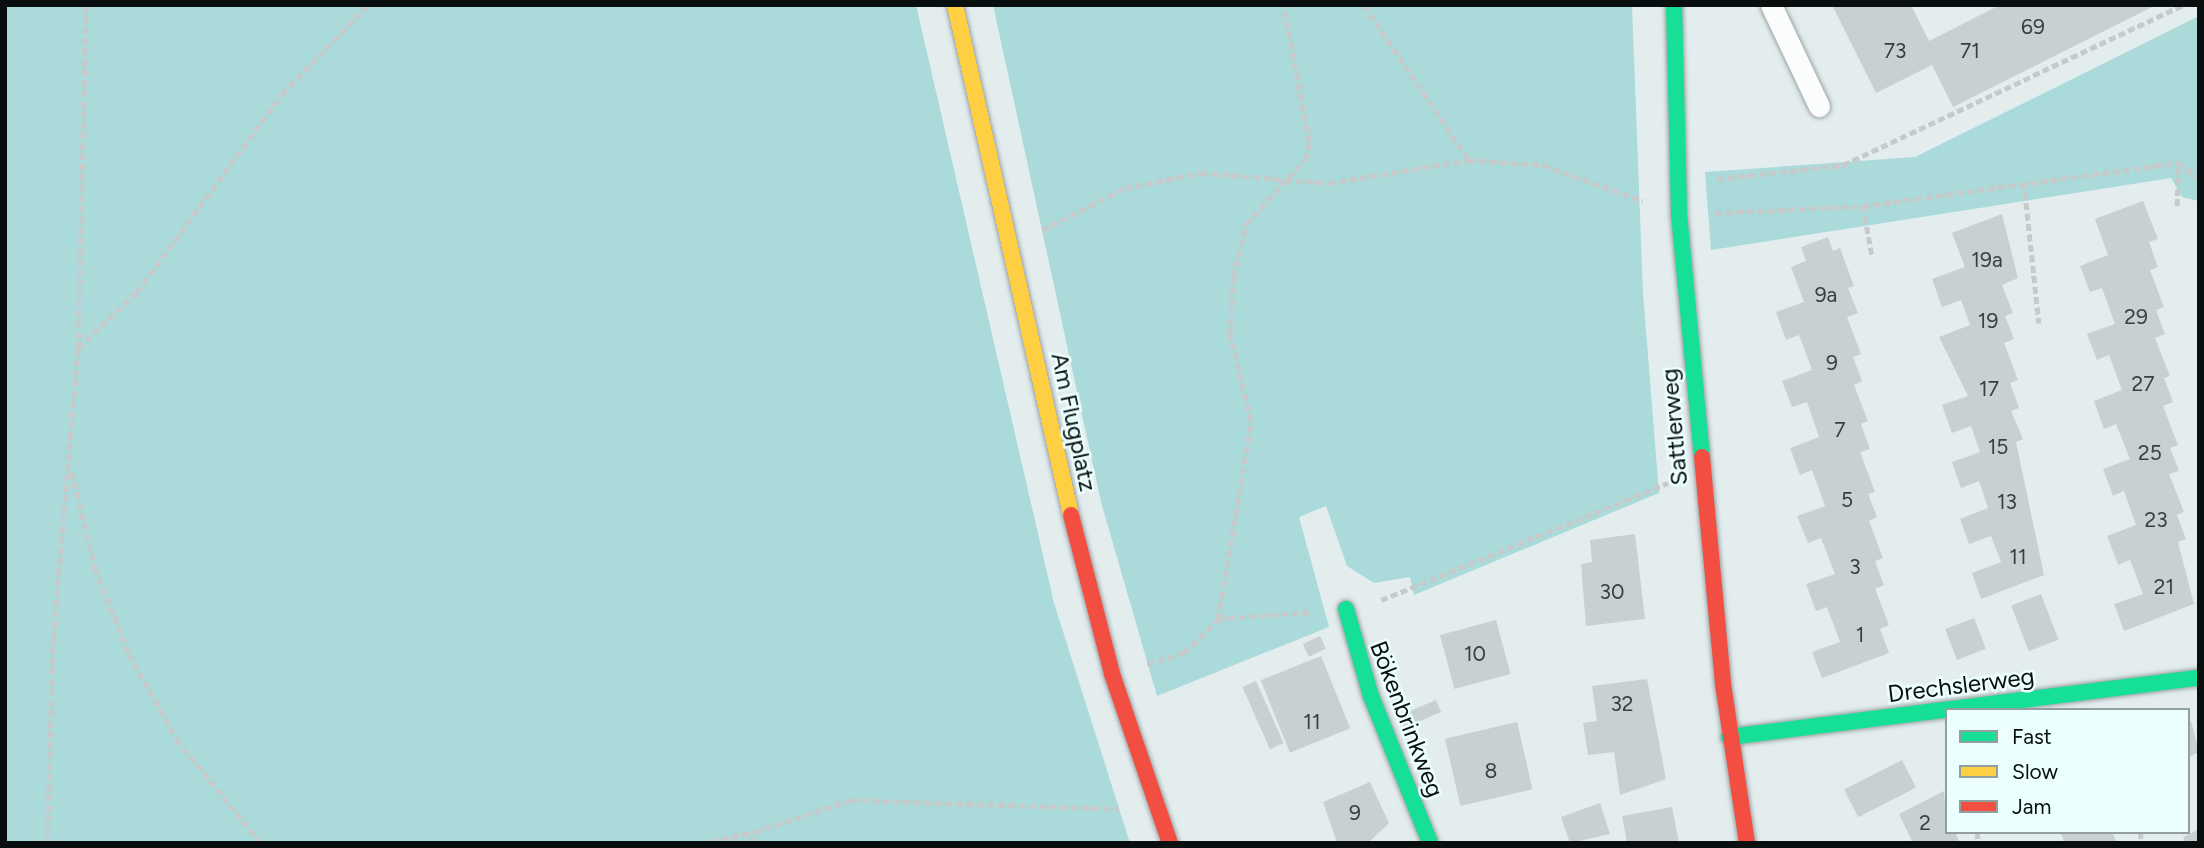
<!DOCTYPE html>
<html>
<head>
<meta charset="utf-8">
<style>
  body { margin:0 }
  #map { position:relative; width:2204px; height:848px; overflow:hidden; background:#e3edee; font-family:Figtree,sans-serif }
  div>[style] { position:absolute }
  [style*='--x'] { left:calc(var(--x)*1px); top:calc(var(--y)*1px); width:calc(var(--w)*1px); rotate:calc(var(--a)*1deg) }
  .green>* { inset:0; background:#abdadb }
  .building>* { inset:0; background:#c9d0d1; transform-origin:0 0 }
  .path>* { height:4.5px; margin-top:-2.25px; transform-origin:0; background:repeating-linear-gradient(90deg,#c6caca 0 7px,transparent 0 10.5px) }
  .roads { filter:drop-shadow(0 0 2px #9ca3a4) drop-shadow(0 0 2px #9ca3a4) }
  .lane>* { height:21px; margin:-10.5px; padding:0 10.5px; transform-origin:10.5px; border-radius:10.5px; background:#fbfcfc }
  .fast>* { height:16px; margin:-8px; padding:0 8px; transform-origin:8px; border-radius:8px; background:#16e098 }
  .slow>* { height:16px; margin:-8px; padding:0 8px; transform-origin:8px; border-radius:8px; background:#ffcf43 }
  .jam>* { height:16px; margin:-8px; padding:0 8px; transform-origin:8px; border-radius:8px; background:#f24e42 }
  span { translate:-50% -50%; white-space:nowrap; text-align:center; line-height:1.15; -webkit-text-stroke:5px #ecffff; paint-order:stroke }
  .number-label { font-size:21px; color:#393f40 }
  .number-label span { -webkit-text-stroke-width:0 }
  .street-label { font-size:24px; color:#090f0f }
  .frame { position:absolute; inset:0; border:7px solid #090f0f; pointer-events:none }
  .legend { position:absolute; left:1945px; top:708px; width:245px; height:126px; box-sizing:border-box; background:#ecffff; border:2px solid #919f9f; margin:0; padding:9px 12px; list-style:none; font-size:21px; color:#090f0f }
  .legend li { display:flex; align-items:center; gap:14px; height:35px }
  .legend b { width:35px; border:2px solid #919f9f }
</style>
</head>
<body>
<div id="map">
  <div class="green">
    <div style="clip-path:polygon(5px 5px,916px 5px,1054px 603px,1130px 843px,5px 843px)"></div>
    <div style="clip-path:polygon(993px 5px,1632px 5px,1643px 293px,1659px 493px,1414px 595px,1410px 577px,1374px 583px,1347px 566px,1326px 506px,1299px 517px,1329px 627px,1157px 696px,1101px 502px)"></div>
    <div style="clip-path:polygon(2199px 16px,2199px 201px,2182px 197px,2171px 178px,1711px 250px,1705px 172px,1915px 157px)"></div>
  </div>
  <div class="building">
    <div style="clip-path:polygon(1832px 5px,1911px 5px,1929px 41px,2000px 5px,2156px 5px,1953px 107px,1932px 65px,1876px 93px)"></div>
    <div style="clip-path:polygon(2143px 201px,2158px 239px,2149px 242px,2158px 267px,2150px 270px,2164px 307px,2156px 310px,2165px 334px,2155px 338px,2170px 376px,2164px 378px,2173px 402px,2163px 406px,2178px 445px,2170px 448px,2179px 471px,2169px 474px,2184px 512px,2177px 515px,2186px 539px,2178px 542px,2194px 604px,2124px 631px,2114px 604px,2143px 594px,2130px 560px,2118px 565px,2107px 536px,2136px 525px,2124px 491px,2113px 496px,2103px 469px,2130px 459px,2116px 424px,2104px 429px,2094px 401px,2122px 390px,2109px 355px,2097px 360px,2087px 334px,2115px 324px,2102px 288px,2090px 292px,2080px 266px,2108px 255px,2095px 219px)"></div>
    <div style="clip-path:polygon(2002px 214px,2018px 278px,2002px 285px,2013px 313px,2005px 316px,2014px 339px,2004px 343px,2018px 380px,2010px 383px,2019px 408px,2011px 411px,2023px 439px,2016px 442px,2044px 575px,1981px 599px,1972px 573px,2001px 562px,1991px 536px,1969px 544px,1960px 519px,1988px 508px,1979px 481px,1961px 488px,1952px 462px,1980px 452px,1971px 426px,1952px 433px,1942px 405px,1968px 396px,1939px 337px,1970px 325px,1961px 300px,1942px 307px,1932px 279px,1965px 267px,1952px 233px)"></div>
    <div style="clip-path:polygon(1828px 237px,1833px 251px,1840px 248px,1854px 286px,1848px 288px,1858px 313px,1847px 317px,1861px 354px,1853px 357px,1862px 381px,1854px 385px,1868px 421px,1861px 424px,1870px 449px,1860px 452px,1875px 492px,1868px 494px,1877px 517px,1869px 521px,1883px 558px,1875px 561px,1884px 585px,1875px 589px,1889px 625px,1880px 629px,1889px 653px,1822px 678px,1812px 652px,1840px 642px,1827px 607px,1816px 611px,1806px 584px,1835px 574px,1821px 538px,1808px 543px,1797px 516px,1825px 506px,1812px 470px,1800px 475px,1790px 448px,1819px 437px,1807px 402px,1792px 407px,1782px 381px,1812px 370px,1799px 335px,1786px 340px,1776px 312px,1804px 302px,1791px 267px,1806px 261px,1801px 247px)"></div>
    <div style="clip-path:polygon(1635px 534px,1645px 619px,1586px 626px,1581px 564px,1592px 562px,1590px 540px)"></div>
    <div style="left:2041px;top:594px;width:49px;height:32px;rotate:69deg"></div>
    <div style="left:1974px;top:618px;width:33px;height:31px;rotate:69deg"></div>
    <div style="left:1496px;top:620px;width:56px;height:58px;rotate:75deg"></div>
    <div style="left:1320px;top:636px;width:14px;height:19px;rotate:65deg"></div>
    <div style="left:1321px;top:656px;width:78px;height:65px;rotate:68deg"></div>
    <div style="clip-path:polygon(1647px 679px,1666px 779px,1620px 795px,1614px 752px,1588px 755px,1583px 723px,1597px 721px,1592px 686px)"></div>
    <div style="left:1256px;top:681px;width:68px;height:15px;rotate:66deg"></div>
    <div style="left:1436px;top:700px;width:13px;height:41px;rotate:67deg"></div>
    <div style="clip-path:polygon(2191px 721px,2199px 752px,2188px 757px,2188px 723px)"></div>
    <div style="left:1517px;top:722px;width:69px;height:74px;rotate:77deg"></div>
    <div style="left:1902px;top:760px;width:31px;height:65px;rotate:63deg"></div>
    <div style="clip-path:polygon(1370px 782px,1389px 823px,1368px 843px,1337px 843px,1323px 802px)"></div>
    <div style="clip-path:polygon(1944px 791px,1947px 832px,1955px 832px,1960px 843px,1913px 843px,1899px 814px)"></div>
    <div style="clip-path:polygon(1600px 803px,1610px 834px,1570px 843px,1561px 817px)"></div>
    <div style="clip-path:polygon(1672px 807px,1679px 843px,1627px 843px,1622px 816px)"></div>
    <div style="clip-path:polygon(2199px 829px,2199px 843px,2186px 843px,2183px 837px)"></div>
    <div style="clip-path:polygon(2060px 832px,2112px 832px,2117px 843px,2065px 843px)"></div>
  </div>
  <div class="path">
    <div style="--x:1364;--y:5;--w:187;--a:55.9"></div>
    <div style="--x:1717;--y:179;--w:127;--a:-6.3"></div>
    <div style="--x:1843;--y:165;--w:376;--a:-25.2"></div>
    <div style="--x:2024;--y:182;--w:142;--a:83.9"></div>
    <div style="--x:1863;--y:206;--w:50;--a:79.6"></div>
    <div style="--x:2177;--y:206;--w:43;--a:-88.7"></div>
    <div style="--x:1715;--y:213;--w:148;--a:-2.7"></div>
    <div style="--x:1863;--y:206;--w:318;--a:-7.8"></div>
    <div style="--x:2178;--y:163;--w:26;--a:36"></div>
    <div style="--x:1042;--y:230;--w:93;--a:-26.8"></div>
    <div style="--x:1125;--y:188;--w:77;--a:-11.2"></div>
    <div style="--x:1201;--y:173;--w:128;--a:4.5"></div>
    <div style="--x:1329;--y:183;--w:142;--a:-9.3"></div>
    <div style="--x:1469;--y:160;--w:74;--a:3.9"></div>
    <div style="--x:1543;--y:165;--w:106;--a:19.8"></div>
    <div style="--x:78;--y:348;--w:81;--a:-43.5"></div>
    <div style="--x:137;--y:292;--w:245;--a:-53.8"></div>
    <div style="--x:282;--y:94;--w:124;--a:-46"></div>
    <div style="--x:72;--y:472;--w:99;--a:76.5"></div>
    <div style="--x:95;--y:568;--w:92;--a:68.4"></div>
    <div style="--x:129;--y:654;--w:98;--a:60.8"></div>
    <div style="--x:177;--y:740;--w:133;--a:50.8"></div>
    <div style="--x:1381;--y:600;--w:310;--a:-22.2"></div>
    <div style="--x:1218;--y:619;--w:92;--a:-4.4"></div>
    <div style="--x:1147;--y:664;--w:39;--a:-17"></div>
    <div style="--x:1184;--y:653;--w:48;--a:-45"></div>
    <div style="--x:1218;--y:619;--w:201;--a:-80.5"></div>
    <div style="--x:1251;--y:421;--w:88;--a:-103.9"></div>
    <div style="--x:1230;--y:336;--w:59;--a:-87.1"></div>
    <div style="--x:1233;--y:277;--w:55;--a:-76.2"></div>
    <div style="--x:1246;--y:224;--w:87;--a:-47.3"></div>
    <div style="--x:1305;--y:160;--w:18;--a:-77"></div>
    <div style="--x:1309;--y:142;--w:139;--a:-100.7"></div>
    <div style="--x:1977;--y:832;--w:11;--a:80"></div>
    <div style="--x:2141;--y:832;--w:11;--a:90"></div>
    <div style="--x:47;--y:843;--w:205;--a:-88.3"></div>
    <div style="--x:53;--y:638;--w:290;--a:-85.1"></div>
    <div style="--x:78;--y:349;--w:344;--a:-88.7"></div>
    <div style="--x:701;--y:843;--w:54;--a:-11.7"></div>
    <div style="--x:751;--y:843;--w:12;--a:-70"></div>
    <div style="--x:755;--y:832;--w:101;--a:-18.4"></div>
    <div style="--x:851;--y:800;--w:268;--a:1.9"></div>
  </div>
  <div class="roads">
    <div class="lane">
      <div style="--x:1771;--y:5;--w:112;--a:64.6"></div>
    </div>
    <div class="fast">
      <div style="--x:1674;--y:5;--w:209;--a:88.6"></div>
      <div style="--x:1679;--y:214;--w:244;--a:84.6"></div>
      <div style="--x:1346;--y:609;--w:91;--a:74"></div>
      <div style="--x:1371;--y:696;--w:158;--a:68.1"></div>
      <div style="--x:1729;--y:737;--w:474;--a:-7.2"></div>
    </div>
    <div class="slow">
      <div style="--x:955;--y:5;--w:523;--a:77.19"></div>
    </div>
    <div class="jam">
      <div style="--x:1702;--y:457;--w:228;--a:84.7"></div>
      <div style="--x:1723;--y:684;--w:161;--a:81.4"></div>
      <div style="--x:1071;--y:515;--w:164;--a:75.5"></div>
      <div style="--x:1112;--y:674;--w:179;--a:71.1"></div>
    </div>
  </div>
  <div class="number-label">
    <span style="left:2033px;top:27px">69</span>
    <span style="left:1895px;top:51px">73</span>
    <span style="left:1970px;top:51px">71</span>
    <span style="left:1987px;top:260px">19a</span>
    <span style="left:1826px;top:295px">9a</span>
    <span style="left:2136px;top:317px">29</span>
    <span style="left:1988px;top:321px">19</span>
    <span style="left:1832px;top:363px">9</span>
    <span style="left:2143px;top:384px">27</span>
    <span style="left:1989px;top:389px">17</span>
    <span style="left:1840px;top:430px">7</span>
    <span style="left:1998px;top:447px">15</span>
    <span style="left:2150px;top:453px">25</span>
    <span style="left:1847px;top:500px">5</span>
    <span style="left:2007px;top:502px">13</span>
    <span style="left:2156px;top:520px">23</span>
    <span style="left:2018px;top:557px">11</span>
    <span style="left:1855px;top:567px">3</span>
    <span style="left:2164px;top:587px">21</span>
    <span style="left:1612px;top:592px">30</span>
    <span style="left:1860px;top:635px">1</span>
    <span style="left:1475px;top:654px">10</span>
    <span style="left:1622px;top:704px">32</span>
    <span style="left:1312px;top:722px">11</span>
    <span style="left:1491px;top:771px">8</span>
    <span style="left:1355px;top:813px">9</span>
    <span style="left:1925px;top:823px">2</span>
  </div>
  <div class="street-label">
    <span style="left:1074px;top:422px;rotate:78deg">Am Flugplatz</span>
    <span style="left:1674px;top:427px;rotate:-95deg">Sattlerweg</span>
    <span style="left:1961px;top:685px;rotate:-7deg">Drechslerweg</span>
    <span style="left:1407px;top:719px;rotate:69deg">Bökenbrinkweg</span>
  </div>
  <div class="frame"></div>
  <ul class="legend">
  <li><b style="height:9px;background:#16e098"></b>Fast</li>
  <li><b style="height:9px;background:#ffcf43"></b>Slow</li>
  <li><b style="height:9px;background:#f24e42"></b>Jam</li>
  </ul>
</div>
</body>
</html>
